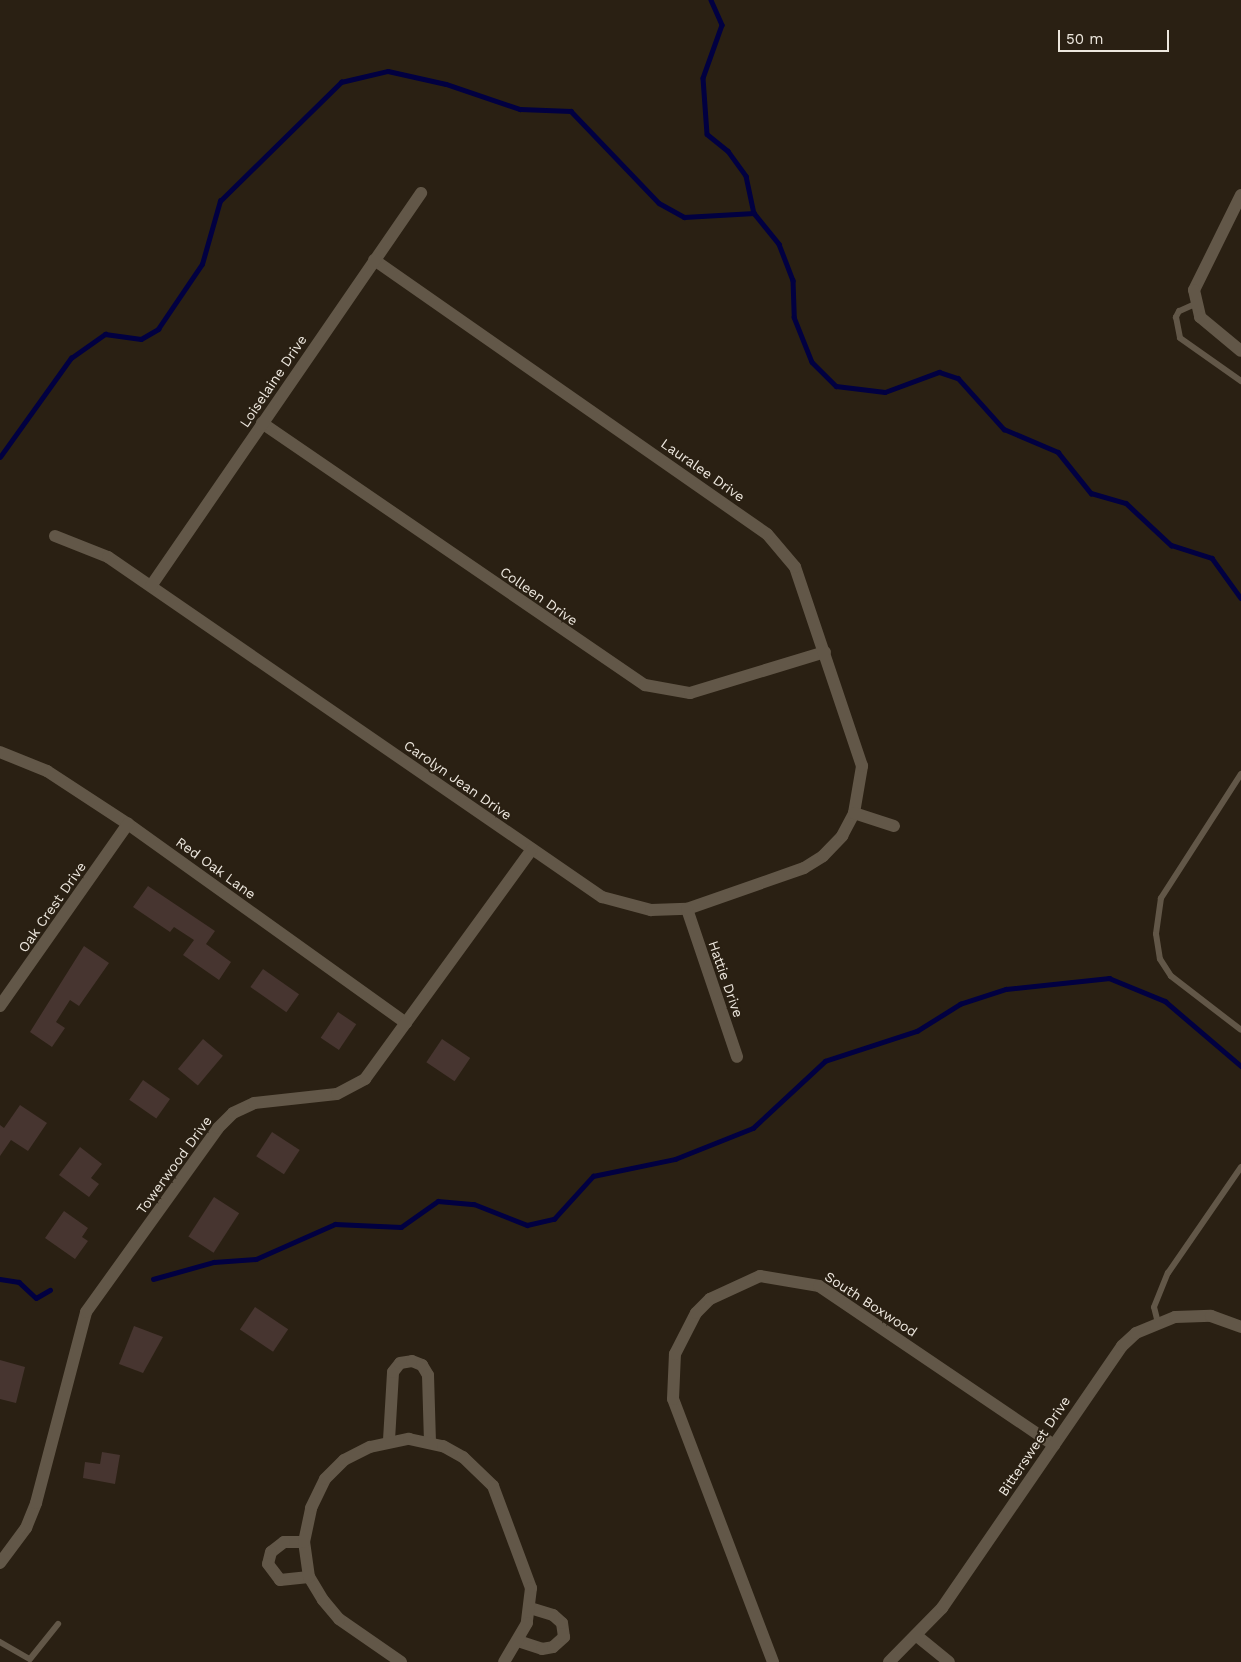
<!DOCTYPE html>
<html>
<head>
<meta charset="utf-8">
<style>
  body { margin:0 }
  #map { position:relative; width:1241px; height:1662px; overflow:hidden; background:#2a2013; font-family:"Work Sans",sans-serif }
  div>[style] { position:absolute }
  [style*='--x'] { left:calc(var(--x)*1px); top:calc(var(--y)*1px); width:calc(var(--w)*1px); rotate:calc(var(--a)*1deg) }
  .stream>* { height:4.5px; margin:-2.25px; padding:0 2.25px; transform-origin:2.25px; border-radius:2.25px; background:#010041 }
  .building>* { inset:0; background:#473530; transform-origin:0 0 }
  .service>* { height:6px; margin:-3px; padding:0 3px; transform-origin:3px; border-radius:3px; background:#625748 }
  .minor>* { height:12px; margin:-6px; padding:0 6px; transform-origin:6px; border-radius:6px; background:#625748 }
  span { translate:-50% -50%; white-space:nowrap; text-align:center; line-height:1.15; -webkit-text-stroke:4px #2a2013; paint-order:stroke }
  .street-label { font-size:14px; color:#ede7de }
  .scale { position:absolute; left:1058px; top:30px; width:111px; height:22px; box-sizing:border-box; border:2px solid #ede7de; border-top:0; padding-left:6px; font-size:15px; line-height:18px; white-space:nowrap; color:#ede7de; -webkit-text-stroke:4px #2a2013; paint-order:stroke }
</style>
</head>
<body>
<div id="map">
  <div class="stream">
    <div style="--x:711;--y:0;--w:27;--a:66"></div>
    <div style="--x:722;--y:25;--w:56;--a:109.7"></div>
    <div style="--x:703;--y:78;--w:56;--a:85.9"></div>
    <div style="--x:707;--y:134;--w:27;--a:39"></div>
    <div style="--x:728;--y:151;--w:31;--a:54"></div>
    <div style="--x:746;--y:176;--w:38;--a:78"></div>
    <div style="--x:754;--y:213;--w:40;--a:51"></div>
    <div style="--x:779;--y:244;--w:39;--a:69"></div>
    <div style="--x:793;--y:280;--w:37;--a:88"></div>
    <div style="--x:794;--y:317;--w:48;--a:68.2"></div>
    <div style="--x:812;--y:362;--w:34;--a:45"></div>
    <div style="--x:836;--y:386;--w:49;--a:7"></div>
    <div style="--x:885;--y:392;--w:58;--a:-20.3"></div>
    <div style="--x:939;--y:372;--w:20;--a:18"></div>
    <div style="--x:958;--y:378;--w:69;--a:48"></div>
    <div style="--x:1004;--y:429;--w:59;--a:23.1"></div>
    <div style="--x:1058;--y:452;--w:53;--a:51.2"></div>
    <div style="--x:1091;--y:493;--w:36;--a:16"></div>
    <div style="--x:1126;--y:503;--w:62;--a:43"></div>
    <div style="--x:1171;--y:545;--w:43;--a:17.6"></div>
    <div style="--x:1212;--y:558;--w:49;--a:54.1"></div>
    <div style="--x:0;--y:457;--w:122;--a:-54.4"></div>
    <div style="--x:71;--y:358;--w:42;--a:-35.2"></div>
    <div style="--x:105;--y:334;--w:36;--a:8"></div>
    <div style="--x:141;--y:339;--w:20;--a:-30"></div>
    <div style="--x:158;--y:329;--w:78;--a:-55.9"></div>
    <div style="--x:202;--y:264;--w:66;--a:-74.1"></div>
    <div style="--x:220;--y:201;--w:170;--a:-44.5"></div>
    <div style="--x:341;--y:82;--w:48;--a:-13.2"></div>
    <div style="--x:388;--y:71;--w:59;--a:12.6"></div>
    <div style="--x:446;--y:84;--w:78;--a:18.7"></div>
    <div style="--x:520;--y:109;--w:51;--a:2.2"></div>
    <div style="--x:571;--y:111;--w:127;--a:46.3"></div>
    <div style="--x:659;--y:203;--w:29;--a:29"></div>
    <div style="--x:684;--y:217;--w:70;--a:-3.3"></div>
    <div style="--x:0;--y:1279;--w:19;--a:9"></div>
    <div style="--x:19;--y:1282;--w:23;--a:43"></div>
    <div style="--x:36;--y:1298;--w:16;--a:-30"></div>
    <div style="--x:153;--y:1279;--w:63;--a:-15.6"></div>
    <div style="--x:214;--y:1262;--w:42;--a:-4.1"></div>
    <div style="--x:256;--y:1259;--w:86;--a:-23.9"></div>
    <div style="--x:335;--y:1224;--w:66;--a:2.6"></div>
    <div style="--x:401;--y:1227;--w:45;--a:-35.1"></div>
    <div style="--x:438;--y:1201;--w:36;--a:5"></div>
    <div style="--x:474;--y:1204;--w:57;--a:21.6"></div>
    <div style="--x:527;--y:1225;--w:28;--a:-13"></div>
    <div style="--x:554;--y:1219;--w:58;--a:-47.8"></div>
    <div style="--x:593;--y:1176;--w:84;--a:-11.7"></div>
    <div style="--x:675;--y:1159;--w:84;--a:-21.7"></div>
    <div style="--x:753;--y:1128;--w:98;--a:-42.9"></div>
    <div style="--x:825;--y:1061;--w:97;--a:-18.1"></div>
    <div style="--x:917;--y:1031;--w:51;--a:-32.1"></div>
    <div style="--x:960;--y:1004;--w:48;--a:-18.1"></div>
    <div style="--x:1006;--y:989;--w:104;--a:-6.1"></div>
    <div style="--x:1109;--y:978;--w:61;--a:22.3"></div>
    <div style="--x:1165;--y:1001;--w:100;--a:40.5"></div>
  </div>
  <div class="building">
    <div style="clip-path:polygon(148px 886px,215px 931px,206px 944px,231px 962px,219px 980px,183px 955px,194px 940px,174px 927px,170px 932px,133px 907px)"></div>
    <div style="clip-path:polygon(84px 946px,109px 963px,79px 1006px,70px 1000px,56px 1022px,65px 1028px,52px 1047px,30px 1032px)"></div>
    <div style="left:263px;top:969px;width:44px;height:22px;rotate:35deg"></div>
    <div style="left:338px;top:1012px;width:22px;height:31px;rotate:34deg"></div>
    <div style="left:203px;top:1039px;width:26px;height:39px;rotate:40deg"></div>
    <div style="left:442px;top:1039px;width:34px;height:28px;rotate:34deg"></div>
    <div style="left:143px;top:1080px;width:33px;height:24px;rotate:35deg"></div>
    <div style="clip-path:polygon(20px 1105px,47px 1123px,28px 1151px,11px 1140px,0 1156px,0 1125px,4px 1128px)"></div>
    <div style="left:272px;top:1132px;width:33px;height:29px;rotate:33deg"></div>
    <div style="clip-path:polygon(80px 1147px,102px 1164px,91px 1178px,99px 1184px,89px 1197px,59px 1175px)"></div>
    <div style="left:214px;top:1197px;width:30px;height:47px;rotate:33deg"></div>
    <div style="clip-path:polygon(64px 1211px,88px 1228px,82px 1237px,88px 1241px,75px 1259px,45px 1238px)"></div>
    <div style="left:255px;top:1307px;width:40px;height:27px;rotate:34deg"></div>
    <div style="clip-path:polygon(134px 1326px,163px 1337px,143px 1373px,119px 1364px)"></div>
    <div style="clip-path:polygon(0 1360px,25px 1367px,16px 1403px,0 1399px)"></div>
    <div style="clip-path:polygon(102px 1452px,120px 1455px,115px 1484px,83px 1478px,85px 1462px,100px 1464px)"></div>
  </div>
  <div class="service">
    <div style="--x:1195;--y:304;--w:17;--a:156"></div>
    <div style="--x:1179;--y:311;--w:7;--a:117"></div>
    <div style="--x:1176;--y:317;--w:21;--a:79"></div>
    <div style="--x:1180;--y:338;--w:75;--a:35.2"></div>
    <div style="--x:1241;--y:774;--w:148;--a:122.8"></div>
    <div style="--x:1161;--y:898;--w:36;--a:98"></div>
    <div style="--x:1156;--y:934;--w:25;--a:81"></div>
    <div style="--x:1160;--y:959;--w:20;--a:57"></div>
    <div style="--x:1171;--y:976;--w:88;--a:37.6"></div>
    <div style="--x:1158;--y:1323;--w:16;--a:-104"></div>
    <div style="--x:1154;--y:1307;--w:37;--a:-68"></div>
    <div style="--x:1168;--y:1273;--w:129;--a:-55.4"></div>
    <div style="--x:0;--y:1642;--w:34;--a:30"></div>
    <div style="--x:30;--y:1659;--w:45;--a:-51.3"></div>
  </div>
  <div class="minor">
    <div style="--x:1241;--y:195;--w:106;--a:116.3"></div>
    <div style="--x:1194;--y:290;--w:28;--a:77"></div>
    <div style="--x:1200;--y:317;--w:53;--a:39.7"></div>
    <div style="--x:262;--y:423;--w:464;--a:34.4"></div>
    <div style="--x:645;--y:685;--w:46;--a:10.1"></div>
    <div style="--x:690;--y:693;--w:141;--a:-16.9"></div>
    <div style="--x:55;--y:536;--w:57;--a:21.6"></div>
    <div style="--x:108;--y:557;--w:600;--a:34.54"></div>
    <div style="--x:602;--y:897;--w:51;--a:14.9"></div>
    <div style="--x:651;--y:910;--w:36;--a:-2"></div>
    <div style="--x:687;--y:909;--w:124;--a:-19.3"></div>
    <div style="--x:804;--y:868;--w:22;--a:-32"></div>
    <div style="--x:823;--y:856;--w:28;--a:-46"></div>
    <div style="--x:842;--y:836;--w:26;--a:-62"></div>
    <div style="--x:854;--y:813;--w:48;--a:-80.3"></div>
    <div style="--x:862;--y:766;--w:210;--a:-108.6"></div>
    <div style="--x:795;--y:567;--w:43;--a:-130.3"></div>
    <div style="--x:767;--y:534;--w:479;--a:-145.1"></div>
    <div style="--x:151;--y:586;--w:477;--a:-55.5"></div>
    <div style="--x:0;--y:752;--w:51;--a:22"></div>
    <div style="--x:47;--y:771;--w:97;--a:33.2"></div>
    <div style="--x:128;--y:824;--w:342;--a:35.6"></div>
    <div style="--x:854;--y:813;--w:42;--a:18"></div>
    <div style="--x:687;--y:909;--w:156;--a:71.3"></div>
    <div style="--x:0;--y:1006;--w:223;--a:-54.9"></div>
    <div style="--x:389;--y:1440;--w:68;--a:-86.6"></div>
    <div style="--x:393;--y:1372;--w:11;--a:-52"></div>
    <div style="--x:400;--y:1363;--w:12;--a:-9"></div>
    <div style="--x:412;--y:1361;--w:11;--a:22"></div>
    <div style="--x:422;--y:1365;--w:12;--a:59"></div>
    <div style="--x:428;--y:1375;--w:66;--a:88.3"></div>
    <div style="--x:304;--y:1542;--w:20;--a:180"></div>
    <div style="--x:284;--y:1542;--w:16;--a:142"></div>
    <div style="--x:271;--y:1552;--w:12;--a:104"></div>
    <div style="--x:268;--y:1564;--w:20;--a:53"></div>
    <div style="--x:280;--y:1580;--w:29;--a:-6"></div>
    <div style="--x:0;--y:1563;--w:44;--a:-53.4"></div>
    <div style="--x:26;--y:1528;--w:27;--a:-68"></div>
    <div style="--x:36;--y:1503;--w:197;--a:-75.3"></div>
    <div style="--x:86;--y:1312;--w:226;--a:-54.3"></div>
    <div style="--x:218;--y:1128;--w:21;--a:-45"></div>
    <div style="--x:233;--y:1113;--w:23;--a:-25"></div>
    <div style="--x:254;--y:1103;--w:83;--a:-6.2"></div>
    <div style="--x:337;--y:1094;--w:32;--a:-28"></div>
    <div style="--x:365;--y:1079;--w:284;--a:-54"></div>
    <div style="--x:917;--y:1636;--w:41;--a:39.1"></div>
    <div style="--x:518;--y:1641;--w:25;--a:18"></div>
    <div style="--x:542;--y:1649;--w:11;--a:-10"></div>
    <div style="--x:553;--y:1647;--w:15;--a:-42"></div>
    <div style="--x:564;--y:1637;--w:14;--a:-98"></div>
    <div style="--x:562;--y:1623;--w:12;--a:-138"></div>
    <div style="--x:553;--y:1615;--w:24;--a:-163"></div>
    <div style="--x:401;--y:1662;--w:75;--a:-145.3"></div>
    <div style="--x:339;--y:1619;--w:25;--a:-130"></div>
    <div style="--x:323;--y:1600;--w:27;--a:-121"></div>
    <div style="--x:309;--y:1577;--w:35;--a:-98"></div>
    <div style="--x:304;--y:1542;--w:35;--a:-78"></div>
    <div style="--x:311;--y:1508;--w:32;--a:-64"></div>
    <div style="--x:325;--y:1479;--w:27;--a:-45"></div>
    <div style="--x:344;--y:1460;--w:29;--a:-27"></div>
    <div style="--x:370;--y:1447;--w:40;--a:-12"></div>
    <div style="--x:409;--y:1439;--w:35;--a:12"></div>
    <div style="--x:443;--y:1446;--w:23;--a:29"></div>
    <div style="--x:463;--y:1457;--w:42;--a:44"></div>
    <div style="--x:493;--y:1486;--w:109;--a:69.6"></div>
    <div style="--x:531;--y:1588;--w:35;--a:97"></div>
    <div style="--x:527;--y:1623;--w:45;--a:120.5"></div>
    <div style="--x:773;--y:1662;--w:281;--a:-110.8"></div>
    <div style="--x:673;--y:1399;--w:45;--a:-87.5"></div>
    <div style="--x:675;--y:1354;--w:46;--a:-62.9"></div>
    <div style="--x:696;--y:1313;--w:20;--a:-45"></div>
    <div style="--x:710;--y:1299;--w:55;--a:-24.7"></div>
    <div style="--x:760;--y:1276;--w:60;--a:9.6"></div>
    <div style="--x:819;--y:1286;--w:284;--a:34.1"></div>
    <div style="--x:889;--y:1662;--w:76;--a:-45.5"></div>
    <div style="--x:942;--y:1608;--w:318;--a:-55.5"></div>
    <div style="--x:1122;--y:1346;--w:19;--a:-43"></div>
    <div style="--x:1136;--y:1333;--w:42;--a:-22.3"></div>
    <div style="--x:1175;--y:1317;--w:36;--a:-2"></div>
    <div style="--x:1211;--y:1316;--w:32;--a:20"></div>
  </div>
  <div class="street-label">
    <span style="left:273px;top:381px;rotate:-56deg">Loiselaine Drive</span>
    <span style="left:703px;top:470px;rotate:35deg">Lauralee Drive</span>
    <span style="left:539px;top:596px;rotate:35deg">Colleen Drive</span>
    <span style="left:458px;top:780px;rotate:35deg">Carolyn Jean Drive</span>
    <span style="left:216px;top:868px;rotate:36deg">Red Oak Lane</span>
    <span style="left:52px;top:907px;rotate:-55deg">Oak Crest Drive</span>
    <span style="left:726px;top:979px;rotate:71deg">Hattie Drive</span>
    <span style="left:174px;top:1165px;rotate:-54deg">Towerwood Drive</span>
    <span style="left:871px;top:1304px;rotate:33deg">South Boxwood</span>
    <span style="left:1034px;top:1446px;rotate:-56deg">Bittersweet Drive</span>
  </div>
  <div class="scale">50 m</div>
</div>
</body>
</html>
